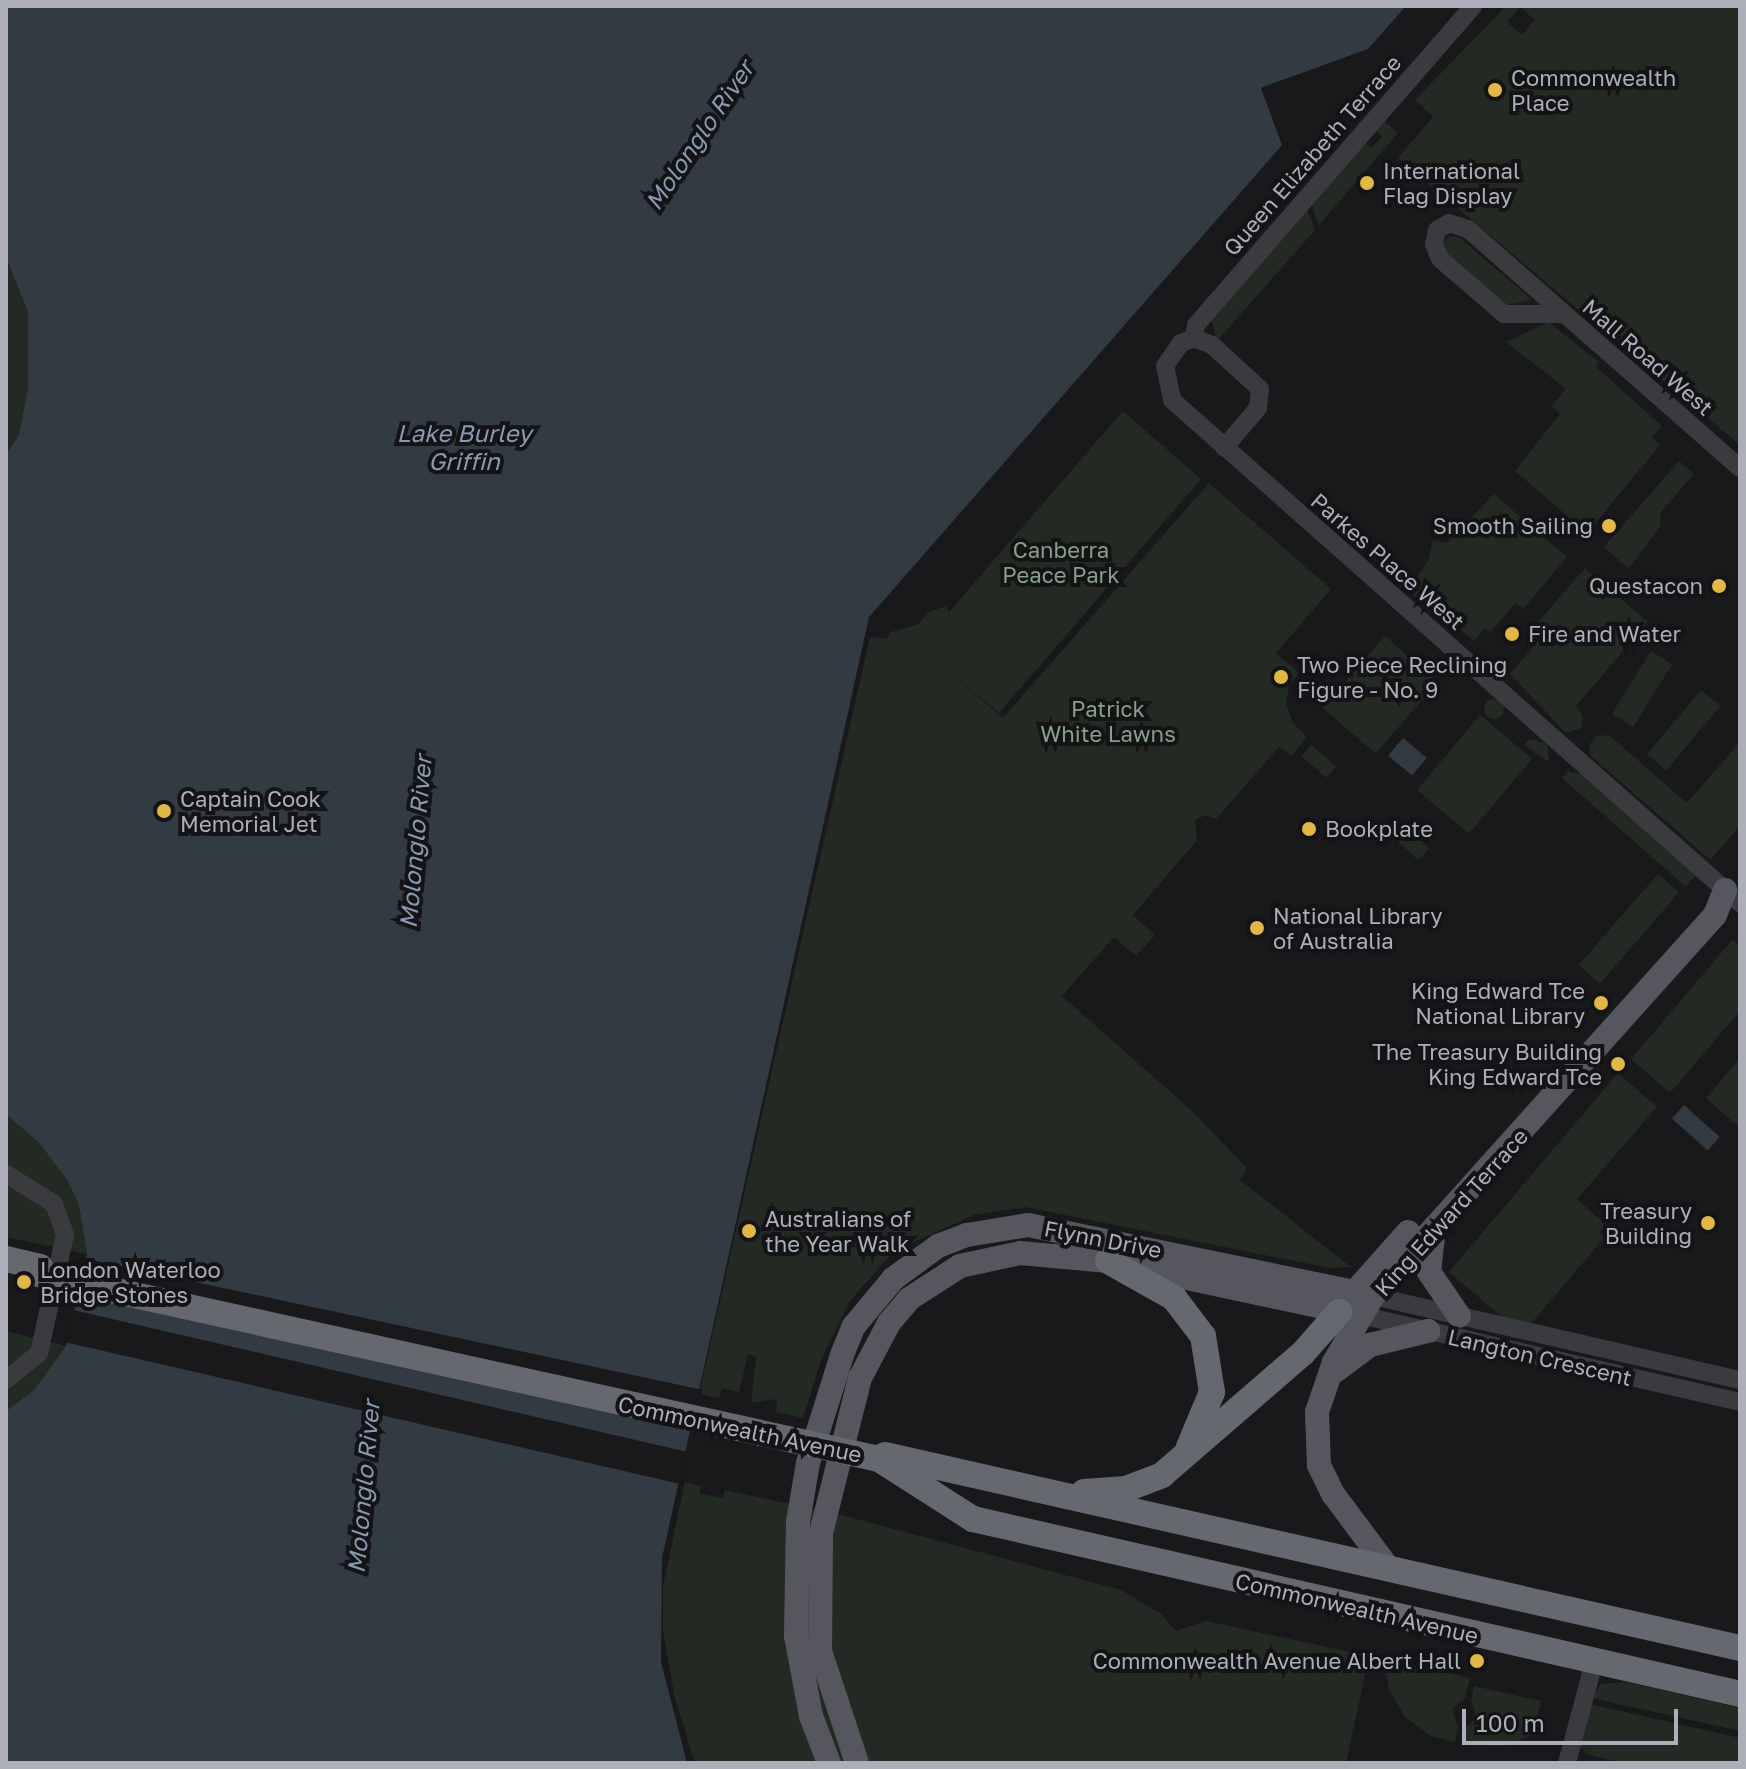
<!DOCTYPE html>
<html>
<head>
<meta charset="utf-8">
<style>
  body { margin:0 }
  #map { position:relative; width:1746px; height:1769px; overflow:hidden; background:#19181a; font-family:"Golos Text",sans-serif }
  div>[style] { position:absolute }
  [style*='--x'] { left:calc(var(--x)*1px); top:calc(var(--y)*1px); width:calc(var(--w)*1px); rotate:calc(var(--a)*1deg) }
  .green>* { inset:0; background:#232a24; transform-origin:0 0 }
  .round { border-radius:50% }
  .water>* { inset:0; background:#323b42; transform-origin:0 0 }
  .pier>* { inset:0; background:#19181a; transform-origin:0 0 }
  .minor>* { height:18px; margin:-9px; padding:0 9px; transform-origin:9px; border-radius:9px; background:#3a3a3f }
  .major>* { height:24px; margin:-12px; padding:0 12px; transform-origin:12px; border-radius:12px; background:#56575e }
  .highway>* { height:26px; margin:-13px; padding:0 13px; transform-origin:13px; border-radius:13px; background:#666870 }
  .highway-bridge>* { height:26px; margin:-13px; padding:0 13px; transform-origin:13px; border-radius:13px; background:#666870 }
  .dots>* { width:22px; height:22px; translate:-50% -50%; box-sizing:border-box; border:4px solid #141315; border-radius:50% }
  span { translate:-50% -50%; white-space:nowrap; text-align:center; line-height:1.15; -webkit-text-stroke:8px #141315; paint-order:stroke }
  .poi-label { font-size:22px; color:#acafb9 }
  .left { translate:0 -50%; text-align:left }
  .right { translate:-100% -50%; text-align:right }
  .street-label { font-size:22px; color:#acafb9 }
  .park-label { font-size:22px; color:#85a288 }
  .water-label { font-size:24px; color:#869bb0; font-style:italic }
  .frame { position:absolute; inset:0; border:8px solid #acafb9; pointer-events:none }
  .scale { position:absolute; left:1462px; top:1709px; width:216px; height:36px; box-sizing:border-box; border:4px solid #acafb9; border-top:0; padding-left:10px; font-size:24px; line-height:28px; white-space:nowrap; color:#acafb9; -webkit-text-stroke:6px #141315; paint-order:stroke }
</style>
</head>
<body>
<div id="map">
  <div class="green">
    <div style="clip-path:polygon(evenodd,1506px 6px,1740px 6px,1740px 445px,1398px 158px,1433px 117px,1415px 100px,1506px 6px,1520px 7px,1535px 20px,1522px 35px,1507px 22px,1520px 7px)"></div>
    <div style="clip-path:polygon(1384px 121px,1398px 133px,1319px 225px,1311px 204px,1364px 142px,1372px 148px,1382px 136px,1376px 130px)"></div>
    <div style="clip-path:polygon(1306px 207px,1315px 230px,1217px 341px,1211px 319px)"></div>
    <div style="clip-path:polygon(1449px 236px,1459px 237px,1532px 300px,1506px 305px,1447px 254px,1444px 242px)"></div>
    <div style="clip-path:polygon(6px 257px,28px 312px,28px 387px,19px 436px,6px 455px)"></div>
    <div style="clip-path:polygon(1548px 322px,1599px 362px,1596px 367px,1662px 426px,1652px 437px,1660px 445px,1587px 533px,1515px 471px,1560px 414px,1552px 406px,1566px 389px,1506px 342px)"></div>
    <div style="clip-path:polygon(1123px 411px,1201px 479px,999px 713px,947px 670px,1003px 718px,1209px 483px,1331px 589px,1276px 653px,1299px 673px,1289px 685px,1286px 704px,1293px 723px,1307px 737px,1291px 756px,1279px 747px,1216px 819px,1206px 815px,1195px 820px,1197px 840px,1133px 915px,1155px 935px,1136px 956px,1114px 937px,1062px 996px,1192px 1111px,1247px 1168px,1240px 1180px,1351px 1267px,1330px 1268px,1025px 1207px,974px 1215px,894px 1251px,849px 1302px,821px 1360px,803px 1418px,776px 1412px,777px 1399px,751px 1403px,756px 1357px,748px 1354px,739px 1392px,722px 1388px,719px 1398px,699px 1394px,870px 637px,887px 639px,891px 632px,917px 625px,929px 612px,946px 606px,949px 612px)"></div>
    <div style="clip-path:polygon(1679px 461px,1694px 474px,1661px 512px,1660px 527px,1629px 569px,1604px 547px)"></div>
    <div style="clip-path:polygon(1494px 494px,1567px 557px,1523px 609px,1516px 603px,1490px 632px,1485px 628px,1474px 641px,1443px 615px,1431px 615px,1409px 589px,1428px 561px,1433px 540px,1447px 543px)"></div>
    <div style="clip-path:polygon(1585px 568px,1648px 622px,1576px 706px,1583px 717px,1581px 728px,1566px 733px,1510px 674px,1547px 631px,1538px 622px)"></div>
    <div style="left:1385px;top:636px;width:70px;height:95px;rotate:41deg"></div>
    <div style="left:1651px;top:651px;width:25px;height:74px;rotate:32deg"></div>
    <div style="left:1701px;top:690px;width:25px;height:84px;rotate:40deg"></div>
    <div class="round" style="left:1484px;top:699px;width:20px;height:20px"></div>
    <div style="left:1480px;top:715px;width:68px;height:98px;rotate:40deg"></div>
    <div style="clip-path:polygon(1597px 735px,1610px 736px,1687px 803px,1740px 742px,1740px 826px,1711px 859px,1707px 857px,1591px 756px,1589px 745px)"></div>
    <div style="clip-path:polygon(1530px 739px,1547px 744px,1549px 762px,1524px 745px)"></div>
    <div style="left:1311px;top:745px;width:33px;height:15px;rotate:40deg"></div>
    <div style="clip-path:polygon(1568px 771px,1582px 774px,1696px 875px,1686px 887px,1562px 778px)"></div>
    <div style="left:1405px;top:826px;width:33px;height:16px;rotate:43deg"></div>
    <div style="left:1658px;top:874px;width:28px;height:121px;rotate:41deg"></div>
    <div style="clip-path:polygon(1733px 939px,1740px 946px,1740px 1011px,1670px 1093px,1631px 1059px)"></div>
    <div style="clip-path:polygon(1740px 1058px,1740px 1128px,1706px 1098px)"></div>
    <div style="clip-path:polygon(1618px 1073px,1657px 1107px,1577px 1199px,1606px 1225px,1599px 1233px,1605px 1237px,1522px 1334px,1449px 1272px)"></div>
    <div style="clip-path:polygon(6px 1114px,40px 1144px,67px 1180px,79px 1205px,87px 1254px,6px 1237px)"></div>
    <div style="clip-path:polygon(6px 1331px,66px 1346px,34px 1390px,6px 1411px)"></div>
    <div style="clip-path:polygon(685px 1482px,701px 1486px,700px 1494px,723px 1498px,725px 1490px,842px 1515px,1121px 1590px,1161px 1614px,1176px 1631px,1206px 1621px,1369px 1656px,1346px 1763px,695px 1763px,675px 1699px,663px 1631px,663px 1586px)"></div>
    <div style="clip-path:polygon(1390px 1660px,1470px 1678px,1465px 1699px,1452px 1709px,1458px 1726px,1455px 1742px,1431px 1736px,1406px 1718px,1389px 1690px,1385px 1665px)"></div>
    <div style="clip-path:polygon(1625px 1682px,1740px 1708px,1740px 1731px,1591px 1698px,1601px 1684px)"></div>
    <div style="clip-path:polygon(1474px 1686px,1541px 1701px,1533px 1734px,1507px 1746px,1463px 1745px,1466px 1727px,1477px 1718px,1471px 1701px)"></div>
    <div style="clip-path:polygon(1590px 1704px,1740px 1738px,1740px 1763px,1624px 1763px,1589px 1755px,1580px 1747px)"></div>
  </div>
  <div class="water">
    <div style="clip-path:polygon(6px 6px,1406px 6px,1368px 49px,1261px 88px,1282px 145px,869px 617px,662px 1558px,661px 1662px,687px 1763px,6px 1763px,6px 1411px,34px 1390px,66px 1346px,87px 1254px,79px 1205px,67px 1180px,40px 1144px,6px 1114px,6px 455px,19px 435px,28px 387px,28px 312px,6px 257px)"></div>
    <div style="left:1403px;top:738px;width:31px;height:23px;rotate:40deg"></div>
    <div style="left:1684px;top:1105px;width:48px;height:18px;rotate:42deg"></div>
  </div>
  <div class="pier">
    <div style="clip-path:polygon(1370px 49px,1266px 90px,1285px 148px,1263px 87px)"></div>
    <div style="left:82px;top:1258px;width:634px;height:30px;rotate:12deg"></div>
    <div style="left:73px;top:1310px;width:632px;height:33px;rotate:13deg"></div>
  </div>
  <div class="minor">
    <div style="--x:1560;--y:314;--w:56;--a:180"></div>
    <div style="--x:1504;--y:314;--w:84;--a:-139.3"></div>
    <div style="--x:1440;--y:259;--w:16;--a:-112"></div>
    <div style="--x:1434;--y:244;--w:14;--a:-78"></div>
    <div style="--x:1437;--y:230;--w:14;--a:-30"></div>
    <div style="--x:1449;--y:223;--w:20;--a:18"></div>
    <div style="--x:1468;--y:229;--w:362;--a:41.3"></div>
    <div style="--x:1194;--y:338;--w:14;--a:159"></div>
    <div style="--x:1181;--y:343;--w:28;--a:125"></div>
    <div style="--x:1165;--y:366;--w:35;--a:78"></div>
    <div style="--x:1172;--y:400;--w:759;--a:41.53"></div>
    <div style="--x:1194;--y:338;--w:13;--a:-81"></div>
    <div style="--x:1196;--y:325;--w:422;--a:-49"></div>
    <div style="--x:1194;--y:338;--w:19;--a:21"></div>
    <div style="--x:1212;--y:345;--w:65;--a:42.5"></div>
    <div style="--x:1260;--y:389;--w:19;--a:96"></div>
    <div style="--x:1258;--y:408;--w:52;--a:130.4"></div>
    <div style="--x:6;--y:1174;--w:57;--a:32"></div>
    <div style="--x:54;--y:1204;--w:33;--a:70"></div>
    <div style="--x:65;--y:1235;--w:121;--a:102.4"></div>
    <div style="--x:39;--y:1353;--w:43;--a:140.7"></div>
    <div style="--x:1373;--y:1296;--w:376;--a:12.9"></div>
    <div style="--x:1360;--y:1315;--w:390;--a:12.9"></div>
    <div style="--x:1567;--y:1763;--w:105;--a:-75"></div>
  </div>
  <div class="major">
    <div style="--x:1434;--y:1228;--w:44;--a:96.5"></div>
    <div style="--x:1429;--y:1272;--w:53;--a:55.7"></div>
    <div style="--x:1345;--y:1303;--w:95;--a:-48.4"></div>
    <div style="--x:1335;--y:1371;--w:44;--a:-36.6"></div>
    <div style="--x:1370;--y:1345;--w:60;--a:-13.6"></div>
    <div style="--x:1389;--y:1569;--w:94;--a:-126.7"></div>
    <div style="--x:1333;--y:1494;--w:32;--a:-116"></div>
    <div style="--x:1319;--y:1465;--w:53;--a:-92.2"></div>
    <div style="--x:1317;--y:1412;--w:53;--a:-71.2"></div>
    <div style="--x:1334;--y:1362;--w:77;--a:-59.4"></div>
    <div style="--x:1373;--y:1296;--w:512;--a:-48.09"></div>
    <div style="--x:1715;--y:915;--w:27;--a:-68"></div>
    <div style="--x:829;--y:1763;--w:50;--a:-111"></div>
    <div style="--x:811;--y:1716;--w:81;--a:-100.6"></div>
    <div style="--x:796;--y:1636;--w:114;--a:-89"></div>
    <div style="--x:798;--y:1522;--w:60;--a:-80.4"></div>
    <div style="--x:808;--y:1463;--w:113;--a:-72.5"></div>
    <div style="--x:842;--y:1355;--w:31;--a:-68"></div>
    <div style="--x:854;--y:1326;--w:61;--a:-50.3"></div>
    <div style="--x:893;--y:1279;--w:56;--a:-36.3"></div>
    <div style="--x:938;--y:1246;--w:31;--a:-21"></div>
    <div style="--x:967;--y:1235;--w:62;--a:-9.3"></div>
    <div style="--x:1028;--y:1225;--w:352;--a:11.6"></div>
    <div style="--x:857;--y:1763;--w:118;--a:-108.3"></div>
    <div style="--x:820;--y:1651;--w:118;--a:-89.5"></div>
    <div style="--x:821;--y:1533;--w:160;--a:-75.9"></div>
    <div style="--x:860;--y:1378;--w:62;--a:-62.2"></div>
    <div style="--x:889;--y:1323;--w:31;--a:-50"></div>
    <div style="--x:909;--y:1299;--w:61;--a:-32.9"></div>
    <div style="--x:960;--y:1266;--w:61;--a:-12.2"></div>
    <div style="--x:1020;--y:1253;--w:88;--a:5.2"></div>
    <div style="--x:1108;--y:1261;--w:258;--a:12.1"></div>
  </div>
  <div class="highway">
    <div style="--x:6;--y:1259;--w:35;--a:13"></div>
    <div style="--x:1108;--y:1261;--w:76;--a:29.3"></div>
    <div style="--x:1174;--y:1298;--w:48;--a:52.7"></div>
    <div style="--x:1203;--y:1336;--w:57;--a:80.9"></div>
    <div style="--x:1212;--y:1392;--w:60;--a:112.7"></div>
    <div style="--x:885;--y:1455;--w:877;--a:12.72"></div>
    <div style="--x:879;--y:1459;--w:112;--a:32.6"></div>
    <div style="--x:973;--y:1519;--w:787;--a:12.85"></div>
    <div style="--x:1084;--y:1492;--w:42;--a:-4.1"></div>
    <div style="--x:1126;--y:1489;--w:39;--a:-21"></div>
    <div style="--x:1162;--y:1475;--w:186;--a:-40.9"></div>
    <div style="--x:1303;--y:1353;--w:55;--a:-48.7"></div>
  </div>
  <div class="highway-bridge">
    <div style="--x:39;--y:1274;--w:860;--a:12.42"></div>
  </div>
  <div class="dots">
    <div style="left:1495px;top:90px;background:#e2b649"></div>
    <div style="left:1367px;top:183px;background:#e2b649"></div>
    <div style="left:1609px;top:526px;background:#e2b649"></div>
    <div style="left:1719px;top:586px;background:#e2b649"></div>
    <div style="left:1512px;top:634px;background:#e2b649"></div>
    <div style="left:1281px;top:677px;background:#e2b649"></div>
    <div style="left:164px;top:811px;background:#e2b649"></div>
    <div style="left:1309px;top:829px;background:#e2b649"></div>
    <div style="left:1257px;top:928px;background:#e2b649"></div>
    <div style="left:1601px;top:1003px;background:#e2b649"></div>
    <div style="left:1618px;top:1064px;background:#e2b649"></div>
    <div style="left:1708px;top:1223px;background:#e2b649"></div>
    <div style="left:749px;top:1231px;background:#e2b649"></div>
    <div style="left:24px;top:1282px;background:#e2b649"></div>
    <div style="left:1477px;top:1661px;background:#e2b649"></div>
  </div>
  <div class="poi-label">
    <span class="left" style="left:1511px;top:90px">Commonwealth<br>Place</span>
    <span class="left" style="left:1383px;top:183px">International<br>Flag Display</span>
    <span class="right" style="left:1593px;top:526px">Smooth Sailing</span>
    <span class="right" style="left:1703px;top:586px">Questacon</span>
    <span class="left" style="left:1528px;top:634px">Fire and Water</span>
    <span class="left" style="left:1297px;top:677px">Two Piece Reclining<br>Figure - No. 9</span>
    <span class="left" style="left:180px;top:811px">Captain Cook<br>Memorial Jet</span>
    <span class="left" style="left:1325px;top:829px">Bookplate</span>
    <span class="left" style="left:1273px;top:928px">National Library<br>of Australia</span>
    <span class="right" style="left:1585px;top:1003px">King Edward Tce<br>National Library</span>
    <span class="right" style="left:1602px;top:1064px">The Treasury Building<br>King Edward Tce</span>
    <span class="right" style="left:1692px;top:1223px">Treasury<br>Building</span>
    <span class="left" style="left:765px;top:1231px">Australians of<br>the Year Walk</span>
    <span class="left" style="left:40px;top:1282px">London Waterloo<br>Bridge Stones</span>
    <span class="right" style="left:1461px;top:1661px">Commonwealth Avenue Albert Hall</span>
  </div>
  <div class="street-label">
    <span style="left:1312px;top:155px;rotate:-49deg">Queen Elizabeth Terrace</span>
    <span style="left:1648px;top:357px;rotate:41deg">Mall Road West</span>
    <span style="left:1388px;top:561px;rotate:41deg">Parkes Place West</span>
    <span style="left:1451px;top:1212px;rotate:-48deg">King Edward Terrace</span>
    <span style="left:1103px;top:1239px;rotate:11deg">Flynn Drive</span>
    <span style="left:1540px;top:1357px;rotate:13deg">Langton Crescent</span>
    <span style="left:740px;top:1429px;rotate:12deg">Commonwealth Avenue</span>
    <span style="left:1357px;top:1608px;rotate:13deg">Commonwealth Avenue</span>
  </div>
  <div class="park-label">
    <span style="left:1061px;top:562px">Canberra<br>Peace Park</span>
    <span style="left:1108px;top:721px">Patrick<br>White Lawns</span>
  </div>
  <div class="water-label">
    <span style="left:699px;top:135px;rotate:-56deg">Molonglo River</span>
    <span style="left:464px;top:447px">Lake Burley<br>Griffin</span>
    <span style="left:415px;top:842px;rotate:-85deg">Molonglo River</span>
    <span style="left:363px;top:1487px;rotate:-85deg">Molonglo River</span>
  </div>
  <div class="frame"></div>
  <div class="scale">100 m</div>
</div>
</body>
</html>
